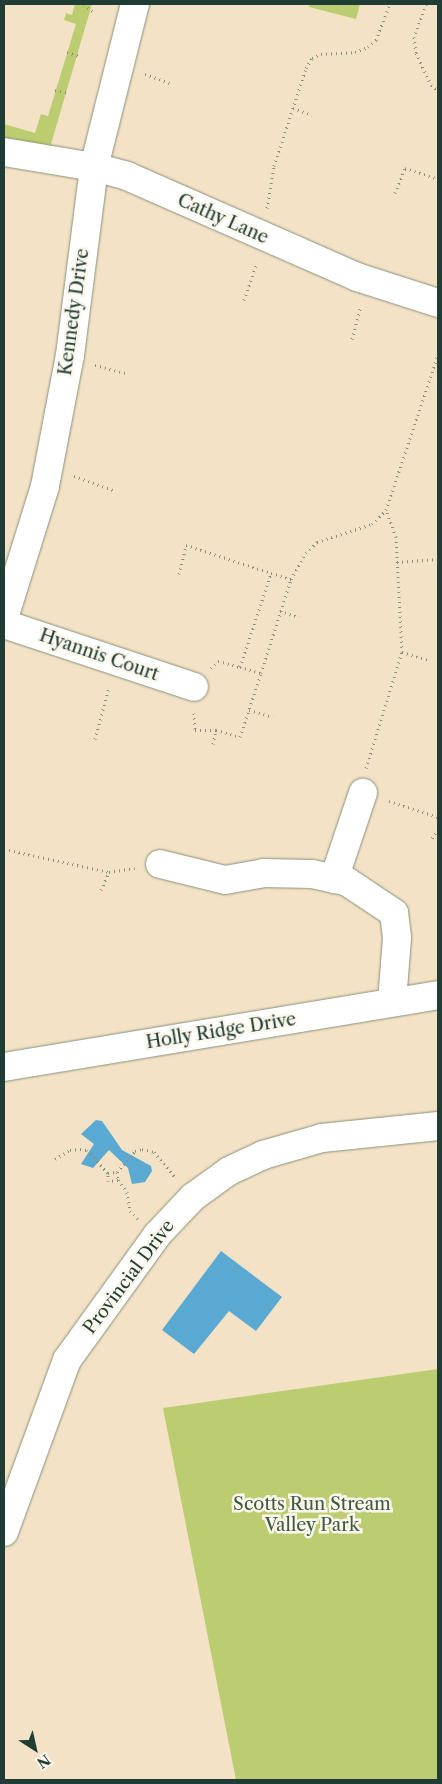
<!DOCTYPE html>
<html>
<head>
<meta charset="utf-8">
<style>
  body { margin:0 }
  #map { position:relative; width:442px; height:1784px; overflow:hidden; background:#f3e2c5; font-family:"Libre Caslon Text",serif }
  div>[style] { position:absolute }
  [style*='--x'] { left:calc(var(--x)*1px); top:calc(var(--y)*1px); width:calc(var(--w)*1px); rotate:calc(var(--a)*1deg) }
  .green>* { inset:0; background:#bbcd70 }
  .water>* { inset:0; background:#59a9d3 }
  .path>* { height:3px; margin-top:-1.5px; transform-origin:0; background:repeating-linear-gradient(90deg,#89907c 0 1px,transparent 0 5px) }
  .roads { filter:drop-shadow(0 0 1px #89907c) drop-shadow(0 0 1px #89907c) }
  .minor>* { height:28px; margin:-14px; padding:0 14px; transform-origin:14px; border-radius:14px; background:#fff }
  span { translate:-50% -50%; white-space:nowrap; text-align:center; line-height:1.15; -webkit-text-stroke:5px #fbf7ec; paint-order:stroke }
  .street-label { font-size:18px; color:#1f3d34 }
  .park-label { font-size:18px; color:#3e5a40 }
  .frame { position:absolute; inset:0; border:5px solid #1f3d34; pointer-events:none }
  .north { position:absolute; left:10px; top:1724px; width:50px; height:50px; -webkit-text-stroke:4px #fbf7ec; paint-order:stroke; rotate:145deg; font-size:14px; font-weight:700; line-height:20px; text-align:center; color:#1f3d34 }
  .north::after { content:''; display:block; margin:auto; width:18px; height:22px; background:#1f3d34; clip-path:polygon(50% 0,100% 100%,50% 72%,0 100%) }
</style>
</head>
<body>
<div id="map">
  <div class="green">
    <div style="clip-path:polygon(75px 4px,92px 4px,51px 144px,55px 149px,4px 141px,4px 124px,35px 133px,41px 114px,48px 116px,76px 24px,64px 20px,66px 13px,72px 15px)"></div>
    <div style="clip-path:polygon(310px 4px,360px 4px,356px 19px,309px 7px)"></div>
    <div style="clip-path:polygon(438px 1369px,438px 1780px,236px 1780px,163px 1408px)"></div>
  </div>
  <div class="water">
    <div style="clip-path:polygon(96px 1120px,102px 1121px,122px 1150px,151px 1166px,152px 1171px,145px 1182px,132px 1184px,128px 1168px,109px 1150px,93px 1168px,81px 1164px,94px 1144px,81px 1134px)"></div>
    <div style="clip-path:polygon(221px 1251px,282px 1297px,256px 1331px,229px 1311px,194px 1354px,162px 1330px)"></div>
  </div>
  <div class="path">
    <div style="--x:84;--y:4;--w:11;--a:41"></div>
    <div style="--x:426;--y:4;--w:35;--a:110"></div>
    <div style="--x:414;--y:37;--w:16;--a:83"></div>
    <div style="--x:416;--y:53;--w:35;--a:65"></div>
    <div style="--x:431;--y:85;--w:9;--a:36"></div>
    <div style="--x:67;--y:52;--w:13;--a:18"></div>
    <div style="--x:145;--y:74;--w:27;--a:20"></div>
    <div style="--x:55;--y:90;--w:14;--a:12"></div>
    <div style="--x:293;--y:108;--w:20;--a:20"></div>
    <div style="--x:395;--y:193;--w:27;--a:-68"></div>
    <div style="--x:405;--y:168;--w:35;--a:18"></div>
    <div style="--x:267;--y:208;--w:43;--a:-80.5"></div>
    <div style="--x:274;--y:166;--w:103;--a:-71.9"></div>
    <div style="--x:306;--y:68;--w:12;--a:-59"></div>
    <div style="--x:312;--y:58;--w:10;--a:-24"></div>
    <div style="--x:321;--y:54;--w:34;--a:-3"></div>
    <div style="--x:355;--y:52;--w:14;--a:-21"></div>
    <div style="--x:368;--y:47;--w:11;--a:-41"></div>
    <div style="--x:376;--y:40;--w:39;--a:-69"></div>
    <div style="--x:244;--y:300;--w:39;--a:-71"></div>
    <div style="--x:352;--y:339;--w:34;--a:-75"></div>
    <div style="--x:95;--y:365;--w:31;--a:15"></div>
    <div style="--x:74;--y:476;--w:41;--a:19.7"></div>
    <div style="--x:397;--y:562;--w:41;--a:-4.2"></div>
    <div style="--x:179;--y:574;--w:30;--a:-76"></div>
    <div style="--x:186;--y:545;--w:89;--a:18.2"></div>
    <div style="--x:280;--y:611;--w:20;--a:18"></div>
    <div style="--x:402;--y:652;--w:27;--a:17"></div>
    <div style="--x:240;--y:667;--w:22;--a:16"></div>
    <div style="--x:261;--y:673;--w:99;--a:-72.3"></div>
    <div style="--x:211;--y:668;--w:10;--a:-45"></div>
    <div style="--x:218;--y:661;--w:23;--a:15"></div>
    <div style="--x:240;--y:667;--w:99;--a:-71.7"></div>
    <div style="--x:271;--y:573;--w:21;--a:17"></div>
    <div style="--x:291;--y:579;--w:30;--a:-60"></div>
    <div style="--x:306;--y:553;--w:16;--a:-45"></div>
    <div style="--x:317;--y:542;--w:58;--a:-18.1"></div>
    <div style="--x:372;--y:524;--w:20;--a:-45"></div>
    <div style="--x:249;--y:710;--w:25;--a:16"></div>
    <div style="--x:194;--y:713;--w:17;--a:87"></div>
    <div style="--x:195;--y:730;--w:21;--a:0"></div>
    <div style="--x:216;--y:730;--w:25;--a:16"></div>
    <div style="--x:240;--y:737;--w:67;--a:-71.8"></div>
    <div style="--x:95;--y:739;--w:54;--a:-74.9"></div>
    <div style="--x:213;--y:744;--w:14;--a:-78"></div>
    <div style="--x:366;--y:768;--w:121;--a:-72.8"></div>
    <div style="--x:402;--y:652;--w:115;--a:-93"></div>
    <div style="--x:396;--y:537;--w:29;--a:-110"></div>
    <div style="--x:386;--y:510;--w:163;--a:-71.5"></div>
    <div style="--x:389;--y:801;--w:52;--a:18.1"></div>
    <div style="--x:432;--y:838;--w:11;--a:-56"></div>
    <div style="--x:4;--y:849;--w:107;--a:12.4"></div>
    <div style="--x:109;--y:872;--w:26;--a:-9"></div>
    <div style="--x:101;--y:890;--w:20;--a:-66"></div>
    <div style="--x:55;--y:1159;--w:17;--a:-31"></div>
    <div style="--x:70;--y:1150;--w:10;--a:-6"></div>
    <div style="--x:80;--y:1149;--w:7;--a:8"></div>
    <div style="--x:87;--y:1150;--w:31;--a:48"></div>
    <div style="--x:117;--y:1172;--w:8;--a:83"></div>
    <div style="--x:118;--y:1180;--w:10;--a:174"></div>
    <div style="--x:108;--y:1181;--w:8;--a:-90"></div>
    <div style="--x:108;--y:1173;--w:9;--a:-6"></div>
    <div style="--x:117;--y:1172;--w:28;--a:-49"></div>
    <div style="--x:135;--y:1151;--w:7;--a:-16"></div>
    <div style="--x:142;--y:1149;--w:12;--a:14"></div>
    <div style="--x:154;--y:1152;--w:33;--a:50"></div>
    <div style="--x:118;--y:1180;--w:15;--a:53"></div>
    <div style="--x:127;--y:1192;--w:19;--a:81"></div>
    <div style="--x:130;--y:1211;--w:11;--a:45"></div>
  </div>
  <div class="roads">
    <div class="minor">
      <div style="--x:4;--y:152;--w:91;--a:9.5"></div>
      <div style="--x:94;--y:167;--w:34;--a:15"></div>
      <div style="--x:127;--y:176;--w:251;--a:23.7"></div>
      <div style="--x:357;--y:277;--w:85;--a:17.8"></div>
      <div style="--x:4;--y:618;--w:138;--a:-72.7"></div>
      <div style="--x:45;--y:486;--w:133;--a:-79.2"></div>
      <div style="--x:70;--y:355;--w:190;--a:-82.7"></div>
      <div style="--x:94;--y:167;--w:168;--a:-75.9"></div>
      <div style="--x:4;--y:624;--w:200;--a:18.3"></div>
      <div style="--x:160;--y:864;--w:67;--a:13.8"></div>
      <div style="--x:225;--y:880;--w:39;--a:-10"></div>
      <div style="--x:263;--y:873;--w:49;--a:1.2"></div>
      <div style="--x:312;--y:874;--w:35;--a:12"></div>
      <div style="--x:346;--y:881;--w:58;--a:33.7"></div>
      <div style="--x:394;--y:913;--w:25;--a:83"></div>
      <div style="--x:397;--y:938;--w:64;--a:94.5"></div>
      <div style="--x:334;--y:879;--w:91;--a:-71.4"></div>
      <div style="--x:4;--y:1067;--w:440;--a:-9.4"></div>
      <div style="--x:4;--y:1532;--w:183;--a:-69.9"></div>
      <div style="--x:67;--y:1360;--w:155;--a:-54.2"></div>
      <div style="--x:158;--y:1234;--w:51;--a:-46.6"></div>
      <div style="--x:193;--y:1197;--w:44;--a:-35.8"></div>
      <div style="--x:229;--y:1171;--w:38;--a:-25"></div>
      <div style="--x:263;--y:1155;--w:61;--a:-16.1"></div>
      <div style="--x:322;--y:1138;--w:117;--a:-5.9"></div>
    </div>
  </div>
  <div class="street-label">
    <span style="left:223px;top:219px;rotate:24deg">Cathy Lane</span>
    <span style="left:74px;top:312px;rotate:-82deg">Kennedy Drive</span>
    <span style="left:99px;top:655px;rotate:19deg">Hyannis Court</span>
    <span style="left:221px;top:1031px;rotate:-9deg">Holly Ridge Drive</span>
    <span style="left:129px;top:1277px;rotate:-53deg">Provincial Drive</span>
  </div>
  <div class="park-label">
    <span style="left:312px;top:1515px">Scotts Run Stream<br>Valley Park</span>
  </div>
  <div class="frame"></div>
  <div class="north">N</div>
</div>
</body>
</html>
